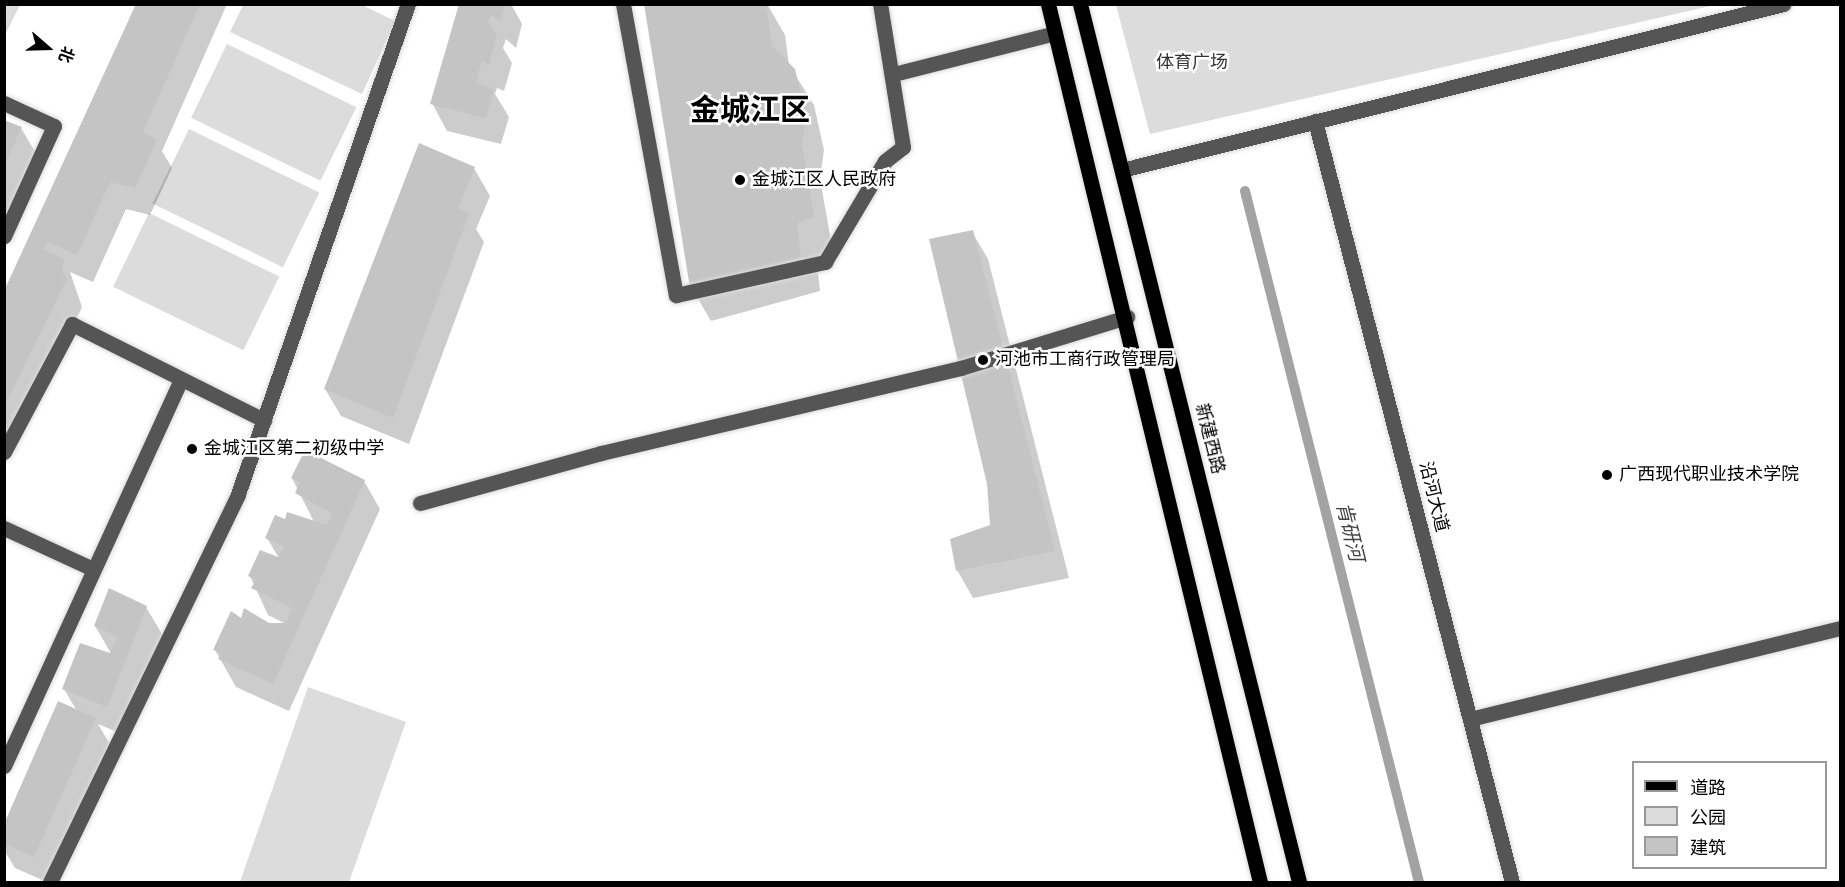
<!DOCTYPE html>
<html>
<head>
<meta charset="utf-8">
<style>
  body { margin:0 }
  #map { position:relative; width:1845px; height:887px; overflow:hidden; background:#fff; font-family:"Sofia Sans Condensed","Noto Sans SC",sans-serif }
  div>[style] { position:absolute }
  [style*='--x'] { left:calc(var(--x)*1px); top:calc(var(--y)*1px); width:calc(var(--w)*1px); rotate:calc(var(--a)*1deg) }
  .green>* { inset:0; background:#dcdcdc; transform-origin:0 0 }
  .shadow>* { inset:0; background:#0003 }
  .stream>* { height:10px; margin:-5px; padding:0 5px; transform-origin:5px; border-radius:5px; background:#a3a3a3 }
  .building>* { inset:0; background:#c4c4c4 }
  .roads { filter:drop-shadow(0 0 2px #dbdbdb) drop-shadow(0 0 2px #dbdbdb) }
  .minor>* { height:15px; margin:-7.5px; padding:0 7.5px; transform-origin:7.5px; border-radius:7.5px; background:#555 }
  .major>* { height:15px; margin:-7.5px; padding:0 7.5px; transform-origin:7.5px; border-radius:7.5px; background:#000 }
  .dots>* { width:16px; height:16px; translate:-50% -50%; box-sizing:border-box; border:3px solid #fff; border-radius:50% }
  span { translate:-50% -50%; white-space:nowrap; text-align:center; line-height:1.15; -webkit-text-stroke:5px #fff; paint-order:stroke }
  .park-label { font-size:18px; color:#333 }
  .poi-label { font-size:18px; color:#000 }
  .left { translate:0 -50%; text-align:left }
  .street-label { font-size:18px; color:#000 }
  .water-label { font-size:20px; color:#444; font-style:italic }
  .town-label { font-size:30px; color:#000; font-weight:700 }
  .frame { position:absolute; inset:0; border:6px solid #000; pointer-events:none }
  .legend { position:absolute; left:1632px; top:761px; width:195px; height:108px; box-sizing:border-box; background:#fff; border:2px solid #999; margin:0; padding:8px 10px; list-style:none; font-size:18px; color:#000 }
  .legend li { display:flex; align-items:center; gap:12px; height:30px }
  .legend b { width:30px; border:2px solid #999 }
  .north { position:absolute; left:18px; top:18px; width:60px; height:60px; -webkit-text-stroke:4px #fff; paint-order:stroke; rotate:110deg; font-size:16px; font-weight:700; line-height:24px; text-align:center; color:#000 }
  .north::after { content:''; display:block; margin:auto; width:21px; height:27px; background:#000; clip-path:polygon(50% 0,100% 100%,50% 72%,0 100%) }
</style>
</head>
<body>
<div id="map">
  <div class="green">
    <div style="clip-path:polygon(5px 4px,20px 5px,5px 35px,4px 5px)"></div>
    <div style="clip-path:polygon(243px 5px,362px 5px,395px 21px,362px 94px,230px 32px)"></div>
    <div style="clip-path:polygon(1116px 5px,1116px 4px,1715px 5px,1150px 134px)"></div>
    <div style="left:227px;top:44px;width:144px;height:82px;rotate:26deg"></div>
    <div style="left:189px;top:129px;width:145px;height:83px;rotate:26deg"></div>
    <div style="left:149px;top:213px;width:145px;height:82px;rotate:26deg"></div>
    <div style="clip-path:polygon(308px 687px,406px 722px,349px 882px,240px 882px)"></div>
  </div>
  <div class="shadow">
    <div style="clip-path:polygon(139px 4px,227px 4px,162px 151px,172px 168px,150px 215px,126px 209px,93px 282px,70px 272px,82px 307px,4px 466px,4px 300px)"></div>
    <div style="clip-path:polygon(460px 4px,511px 4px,522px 24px,516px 48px,506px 39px,503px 48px,512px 63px,504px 91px,497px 88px,495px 94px,509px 117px,501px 144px,447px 131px,432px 103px)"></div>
    <div style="clip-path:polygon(645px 4px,767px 4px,785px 35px,789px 65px,814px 105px,824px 150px,820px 179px,833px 252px,816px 257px,820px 291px,711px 321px,691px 287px)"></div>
    <div style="clip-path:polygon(4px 121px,21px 128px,37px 155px,4px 228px)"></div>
    <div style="clip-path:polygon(474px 168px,490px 196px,476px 229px,484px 242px,409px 444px,341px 416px,325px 389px)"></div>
    <div style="clip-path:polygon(972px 232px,988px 259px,1069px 578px,973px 598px,957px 570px,992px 526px)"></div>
    <div style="clip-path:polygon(292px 478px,364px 481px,380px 509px,289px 711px,236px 687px,215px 650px,242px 620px,288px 625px,268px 615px,250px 576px,280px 560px,267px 538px,286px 520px,314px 522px)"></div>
    <div style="clip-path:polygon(146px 607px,162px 634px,122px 734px,98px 724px,111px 746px,47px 882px,15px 868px,4px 850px,4px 827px,77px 711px,64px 689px,112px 655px,95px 626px)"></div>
  </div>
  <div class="stream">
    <div style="--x:1245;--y:191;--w:713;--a:75.87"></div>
  </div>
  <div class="building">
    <div style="clip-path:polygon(136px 4px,200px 4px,143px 132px,157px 140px,135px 188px,110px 182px,77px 255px,48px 242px,43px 249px,64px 259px,62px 271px,67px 279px,4px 407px,4px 291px)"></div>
    <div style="clip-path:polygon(459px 4px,505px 4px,500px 22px,491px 14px,488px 22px,497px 35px,489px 65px,482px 61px,476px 83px,494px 89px,486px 118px,430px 104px)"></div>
    <div style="clip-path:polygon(644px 4px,766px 4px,772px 46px,795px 69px,806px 115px,802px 144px,814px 217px,797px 223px,801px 257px,690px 288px)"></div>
    <div style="clip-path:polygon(4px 120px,22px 127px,4px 166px)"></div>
    <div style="clip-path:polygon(419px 143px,475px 167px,458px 208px,469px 214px,393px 418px,324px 389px)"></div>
    <div style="clip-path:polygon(973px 230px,1055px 551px,956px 571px,950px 539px,990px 525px,987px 484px,929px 239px)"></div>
    <div style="clip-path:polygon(305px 450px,365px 480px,273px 684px,218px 659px,221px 653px,213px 650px,231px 611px,241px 618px,244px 608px,269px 623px,286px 623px,292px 608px,251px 588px,256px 580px,248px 576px,260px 550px,278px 557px,284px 547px,265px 538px,275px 515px,285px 519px,287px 512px,327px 525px,333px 514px,295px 493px,300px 482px,291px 478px)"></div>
    <div style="clip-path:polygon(109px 588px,147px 606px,107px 707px,62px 689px,80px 643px,110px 653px,118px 637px,94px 626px)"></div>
    <div style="clip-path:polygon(58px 701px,96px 718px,34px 857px,4px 844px,4px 824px)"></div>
  </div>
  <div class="roads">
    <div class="minor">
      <div style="--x:623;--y:4;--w:296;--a:79.7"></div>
      <div style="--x:676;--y:295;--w:153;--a:-12.5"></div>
      <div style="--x:825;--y:262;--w:117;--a:-59.3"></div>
      <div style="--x:885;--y:161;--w:23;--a:-38"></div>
      <div style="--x:903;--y:147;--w:145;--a:-99.1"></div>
      <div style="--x:894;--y:74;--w:166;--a:-14.3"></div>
      <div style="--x:4;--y:103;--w:55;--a:24.7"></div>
      <div style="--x:54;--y:126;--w:121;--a:114.4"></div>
      <div style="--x:1315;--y:121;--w:786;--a:75.49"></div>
      <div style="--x:1122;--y:170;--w:682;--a:-14.08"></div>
      <div style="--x:4;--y:452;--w:145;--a:-62"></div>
      <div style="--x:72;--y:324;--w:215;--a:26.6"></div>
      <div style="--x:420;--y:503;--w:188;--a:-15.4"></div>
      <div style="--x:601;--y:453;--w:370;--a:-13.3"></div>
      <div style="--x:961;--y:368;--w:174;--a:-17.1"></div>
      <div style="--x:4;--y:528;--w:98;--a:24.7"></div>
      <div style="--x:1470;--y:719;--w:381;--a:-13.8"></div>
      <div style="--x:4;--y:766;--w:425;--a:-65.4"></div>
      <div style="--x:50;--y:882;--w:431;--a:-64.1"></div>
      <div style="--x:238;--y:494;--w:519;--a:-70.87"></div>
    </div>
    <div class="major">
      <div style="--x:1048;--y:4;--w:903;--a:76.43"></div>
      <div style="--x:1080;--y:4;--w:905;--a:75.99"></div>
    </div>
  </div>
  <div class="dots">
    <div style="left:740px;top:180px;background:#000"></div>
    <div style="left:983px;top:360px;background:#000"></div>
    <div style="left:192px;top:449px;background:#000"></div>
    <div style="left:1607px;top:475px;background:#000"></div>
  </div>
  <div class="park-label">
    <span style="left:1192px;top:63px">体育广场</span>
  </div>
  <div class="poi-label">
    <span class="left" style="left:752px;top:180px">金城江区人民政府</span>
    <span class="left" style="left:995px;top:360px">河池市工商行政管理局</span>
    <span class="left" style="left:204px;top:449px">金城江区第二初级中学</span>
    <span class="left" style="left:1619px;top:475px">广西现代职业技术学院</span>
  </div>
  <div class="street-label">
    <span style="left:1209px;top:439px;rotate:76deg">新建西路</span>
    <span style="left:1433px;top:497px;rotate:76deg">沿河大道</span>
  </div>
  <div class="water-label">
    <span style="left:1349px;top:532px;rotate:76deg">肯研河</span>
  </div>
  <div class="town-label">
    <span style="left:750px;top:111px">金城江区</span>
  </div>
  <div class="frame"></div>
  <ul class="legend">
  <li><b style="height:8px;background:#000"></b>道路</li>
  <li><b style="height:16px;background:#dcdcdc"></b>公园</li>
  <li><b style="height:16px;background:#c4c4c4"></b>建筑</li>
  </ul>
  <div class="north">北</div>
</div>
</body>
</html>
